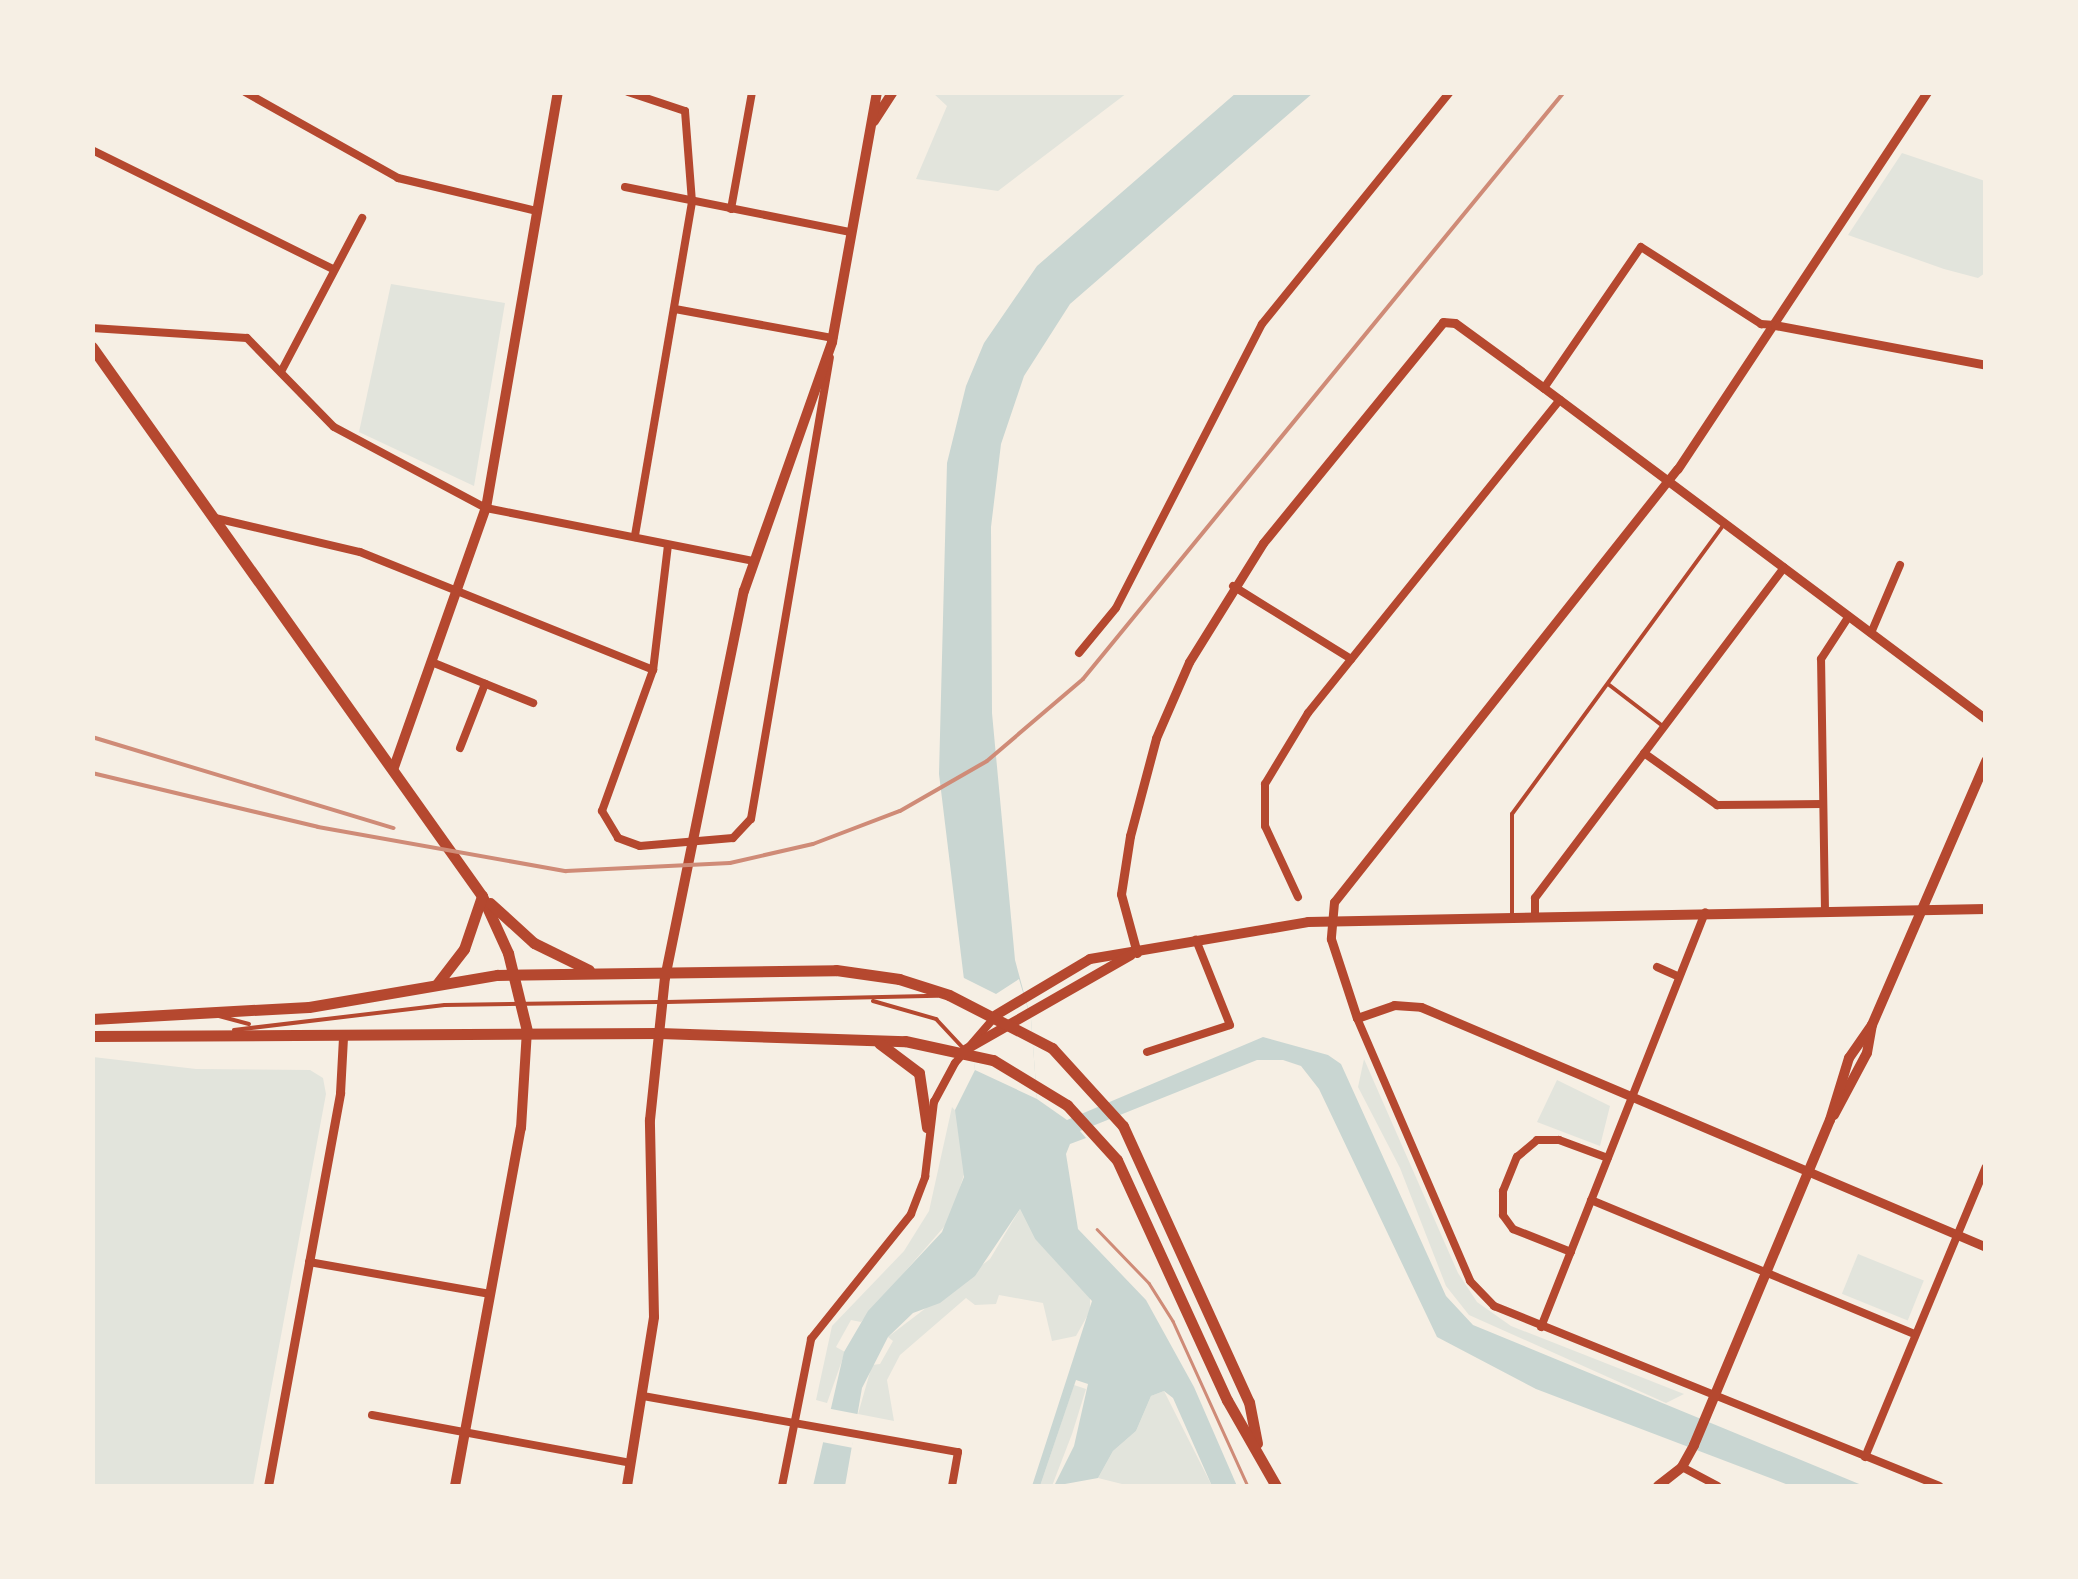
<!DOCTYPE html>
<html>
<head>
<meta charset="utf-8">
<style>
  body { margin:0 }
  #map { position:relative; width:2078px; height:1579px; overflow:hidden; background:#f6efe4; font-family:Jost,sans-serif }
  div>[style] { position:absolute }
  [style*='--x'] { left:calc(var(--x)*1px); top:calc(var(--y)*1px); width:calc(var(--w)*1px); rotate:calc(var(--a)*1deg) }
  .green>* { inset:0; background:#e2e4dc; transform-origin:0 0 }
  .water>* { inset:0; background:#c9d6d2 }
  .pier>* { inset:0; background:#f6efe4; transform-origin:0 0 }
  .service>* { height:4px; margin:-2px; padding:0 2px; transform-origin:2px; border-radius:2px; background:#b5482f }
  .minor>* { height:8px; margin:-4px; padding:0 4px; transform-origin:4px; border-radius:4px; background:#b5482f }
  .tertiary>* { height:9px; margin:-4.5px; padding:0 4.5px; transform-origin:4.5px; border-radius:4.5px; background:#b5482f }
  .secondary>* { height:10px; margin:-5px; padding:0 5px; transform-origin:5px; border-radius:5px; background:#b5482f }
  .primary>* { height:11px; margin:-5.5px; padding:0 5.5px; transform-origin:5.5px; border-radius:5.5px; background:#b5482f }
  .tram>* { height:2.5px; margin:-1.25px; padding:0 1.25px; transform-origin:1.25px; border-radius:1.25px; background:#cf8b77 }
  .rail>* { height:4px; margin:-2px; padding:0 2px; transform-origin:2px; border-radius:2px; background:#cf8b77 }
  span { translate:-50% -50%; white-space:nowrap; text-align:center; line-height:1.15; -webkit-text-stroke:8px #f6efe4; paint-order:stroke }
  .frame { position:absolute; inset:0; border:95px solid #f6efe4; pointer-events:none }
</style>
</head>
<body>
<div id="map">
  <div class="green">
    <div style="clip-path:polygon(933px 93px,1127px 93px,998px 191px,916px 179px,947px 106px)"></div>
    <div style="clip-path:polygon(1902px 153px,1985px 181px,1985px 273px,1978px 278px,1944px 269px,1848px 235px)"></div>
    <div style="clip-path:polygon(391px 284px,505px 303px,474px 486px,359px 432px)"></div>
    <div style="clip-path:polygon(93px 1057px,196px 1069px,310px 1070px,323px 1078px,326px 1094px,253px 1486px,93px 1486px)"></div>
    <div style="clip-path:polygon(1364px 1059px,1458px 1273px,1477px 1302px,1511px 1326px,1684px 1394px,1666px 1403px,1469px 1315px,1446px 1286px,1400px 1168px,1358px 1087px)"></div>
    <div style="clip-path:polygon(1557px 1080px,1610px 1106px,1600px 1146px,1537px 1122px)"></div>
    <div style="clip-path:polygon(952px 1107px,959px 1115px,965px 1171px,950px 1220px,861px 1322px,851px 1320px,836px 1347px,845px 1352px,827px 1403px,816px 1400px,832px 1326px,904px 1251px,929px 1211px)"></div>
    <div style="clip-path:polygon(1020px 1209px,1035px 1239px,1090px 1296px,1090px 1311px,1076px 1336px,1052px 1341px,1043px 1303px,999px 1295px,996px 1304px,975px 1305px,966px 1298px,900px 1355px,887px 1380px,894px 1421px,858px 1414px,872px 1365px,880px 1364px,893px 1341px,888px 1337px,990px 1259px)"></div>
    <div style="left:1858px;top:1254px;width:71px;height:43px;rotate:22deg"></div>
    <div style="clip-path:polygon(1074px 1385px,1086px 1389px,1072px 1434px,1052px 1486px,1040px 1486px)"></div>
    <div style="clip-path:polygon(1164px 1391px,1212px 1486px,1130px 1486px,1098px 1478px,1113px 1451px,1136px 1431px,1151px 1396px)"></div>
  </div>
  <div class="water">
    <div style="clip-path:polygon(1236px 93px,1313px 93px,1070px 304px,1024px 376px,1001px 444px,991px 527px,992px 713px,1015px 960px,1031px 1019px,1037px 1099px,1067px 1120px,1263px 1037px,1328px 1055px,1341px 1064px,1446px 1296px,1473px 1325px,1864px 1486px,1791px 1486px,1536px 1389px,1437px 1337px,1319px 1089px,1301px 1066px,1283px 1060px,1257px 1060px,1080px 1131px,1086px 1138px,1070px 1144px,1066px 1154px,1078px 1229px,1146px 1300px,1194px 1387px,1237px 1486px,1212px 1486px,1173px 1398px,1164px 1391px,1151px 1396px,1136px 1431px,1113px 1451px,1098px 1478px,1054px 1486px,1074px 1446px,1088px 1384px,1076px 1380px,1040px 1486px,1032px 1486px,1092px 1301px,1035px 1239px,1020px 1209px,975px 1276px,940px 1303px,913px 1313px,888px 1337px,862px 1388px,845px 1486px,813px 1486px,844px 1352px,868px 1311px,942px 1232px,964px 1177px,955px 1110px,975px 1070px,939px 774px,947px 463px,966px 386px,984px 343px,1037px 266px)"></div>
  </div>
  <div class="pier">
    <div style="clip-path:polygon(962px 977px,996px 994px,1019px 979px,1031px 1019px,1037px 1099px,975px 1070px)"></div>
    <div style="left:826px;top:1408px;width:33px;height:34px;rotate:11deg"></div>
  </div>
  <div class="service">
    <div style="--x:1608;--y:684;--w:71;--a:37.5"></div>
    <div style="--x:1512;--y:914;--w:100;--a:-90"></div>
    <div style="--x:1512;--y:814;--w:361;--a:-53.8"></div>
    <div style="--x:873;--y:1001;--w:66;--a:15.9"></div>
    <div style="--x:936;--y:1019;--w:40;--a:47"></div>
    <div style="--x:667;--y:1002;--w:270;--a:-1.3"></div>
    <div style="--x:219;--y:1016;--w:31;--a:15"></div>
    <div style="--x:234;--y:1030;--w:212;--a:-6.8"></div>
    <div style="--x:445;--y:1005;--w:213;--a:-0.8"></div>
  </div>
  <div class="minor">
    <div style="--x:245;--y:92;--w:176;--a:29.3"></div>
    <div style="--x:398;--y:178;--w:143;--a:13.4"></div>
    <div style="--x:628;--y:92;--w:60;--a:18.4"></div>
    <div style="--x:685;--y:111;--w:91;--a:85.6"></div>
    <div style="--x:692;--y:202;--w:340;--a:99.7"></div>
    <div style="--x:92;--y:150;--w:269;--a:26.3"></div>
    <div style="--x:625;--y:187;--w:230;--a:11.3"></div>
    <div style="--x:731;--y:209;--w:119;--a:-79.8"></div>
    <div style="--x:675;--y:309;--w:161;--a:10.4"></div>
    <div style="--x:92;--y:328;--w:155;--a:3.7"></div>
    <div style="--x:247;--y:338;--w:124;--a:45.7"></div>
    <div style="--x:334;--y:427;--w:172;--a:28.1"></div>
    <div style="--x:486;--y:508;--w:272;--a:11.2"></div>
    <div style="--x:282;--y:370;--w:172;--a:-62.2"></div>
    <div style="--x:1544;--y:388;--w:171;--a:-55.5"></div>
    <div style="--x:1641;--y:247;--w:143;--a:32.7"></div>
    <div style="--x:1761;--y:324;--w:14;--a:4"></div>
    <div style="--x:215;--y:518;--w:149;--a:13.2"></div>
    <div style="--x:360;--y:552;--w:316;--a:21.9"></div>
    <div style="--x:668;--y:545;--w:126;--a:96.8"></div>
    <div style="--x:653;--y:670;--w:150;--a:109.9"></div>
    <div style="--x:602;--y:811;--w:31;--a:59"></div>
    <div style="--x:618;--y:838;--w:23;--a:20"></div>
    <div style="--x:640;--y:846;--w:93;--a:-4.9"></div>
    <div style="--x:733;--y:838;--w:26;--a:-47"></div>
    <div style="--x:751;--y:819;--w:468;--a:-80.3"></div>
    <div style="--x:1233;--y:586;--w:139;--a:31.7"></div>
    <div style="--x:1871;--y:633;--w:74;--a:-66.9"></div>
    <div style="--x:1079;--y:653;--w:58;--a:-50.6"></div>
    <div style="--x:1116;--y:608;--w:319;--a:-62.8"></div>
    <div style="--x:1262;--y:324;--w:299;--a:-51"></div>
    <div style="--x:434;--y:663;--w:107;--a:22"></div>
    <div style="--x:460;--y:748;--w:69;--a:-68.7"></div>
    <div style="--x:1644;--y:753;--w:90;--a:35.5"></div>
    <div style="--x:1717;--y:805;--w:105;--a:-0.5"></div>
    <div style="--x:1298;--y:897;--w:78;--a:-114.9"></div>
    <div style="--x:1265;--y:826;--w:42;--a:-90"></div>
    <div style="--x:1265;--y:784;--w:83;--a:-58.8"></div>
    <div style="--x:1308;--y:713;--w:402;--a:-51.2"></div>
    <div style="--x:1825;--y:911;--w:252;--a:-90.9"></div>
    <div style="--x:1821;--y:659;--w:51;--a:-56.9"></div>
    <div style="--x:1535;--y:915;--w:17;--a:-90"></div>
    <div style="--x:1535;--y:898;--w:414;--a:-53"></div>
    <div style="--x:1657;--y:967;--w:24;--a:24"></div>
    <div style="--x:1357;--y:1018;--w:286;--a:66.7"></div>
    <div style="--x:1470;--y:1281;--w:35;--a:46"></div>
    <div style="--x:1494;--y:1306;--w:480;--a:22"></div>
    <div style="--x:1147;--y:1052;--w:87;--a:-18"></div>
    <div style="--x:1230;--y:1025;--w:92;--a:-111.8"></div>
    <div style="--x:1591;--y:1200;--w:350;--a:22.5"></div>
    <div style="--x:1571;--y:1252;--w:62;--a:-158.4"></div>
    <div style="--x:1513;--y:1229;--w:17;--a:-126"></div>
    <div style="--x:1503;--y:1215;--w:24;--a:-90"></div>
    <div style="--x:1503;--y:1191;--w:37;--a:-68"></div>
    <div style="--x:1517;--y:1157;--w:26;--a:-40"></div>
    <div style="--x:1537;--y:1140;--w:22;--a:0"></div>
    <div style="--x:1559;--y:1140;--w:52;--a:20.2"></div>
    <div style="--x:309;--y:1262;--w:184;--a:10"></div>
    <div style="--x:1541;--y:1327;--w:446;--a:-68.4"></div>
    <div style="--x:643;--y:1396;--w:320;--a:10.1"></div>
    <div style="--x:958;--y:1452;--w:35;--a:100"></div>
    <div style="--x:372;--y:1415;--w:263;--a:10.5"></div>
    <div style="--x:1865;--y:1457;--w:314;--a:-67.4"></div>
    <div style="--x:1682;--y:1467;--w:40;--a:28"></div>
    <div style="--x:782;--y:1486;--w:150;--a:-78.8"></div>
    <div style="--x:811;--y:1339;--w:160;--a:-51.3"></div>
    <div style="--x:911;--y:1214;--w:40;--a:-69"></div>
    <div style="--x:925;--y:1177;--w:76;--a:-83.2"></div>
    <div style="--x:934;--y:1102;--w:44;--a:-61.7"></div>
    <div style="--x:955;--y:1063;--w:60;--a:-49.1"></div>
  </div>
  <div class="tertiary">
    <div style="--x:1927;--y:92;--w:452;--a:123.5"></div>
    <div style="--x:1677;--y:469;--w:552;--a:128.38"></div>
    <div style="--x:1334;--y:902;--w:37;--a:95"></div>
    <div style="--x:1331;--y:939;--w:83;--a:71.8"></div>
    <div style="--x:1357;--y:1018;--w:39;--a:-19"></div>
    <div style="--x:1394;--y:1005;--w:27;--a:4"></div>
    <div style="--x:1421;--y:1007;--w:614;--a:23.01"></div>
    <div style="--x:1775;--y:325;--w:215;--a:10.7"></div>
    <div style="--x:1137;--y:953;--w:61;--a:-105.2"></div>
    <div style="--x:1121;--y:894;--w:59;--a:-81.2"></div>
    <div style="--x:1130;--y:836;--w:101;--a:-75.1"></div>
    <div style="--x:1156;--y:738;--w:83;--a:-66.5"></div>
    <div style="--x:1189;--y:662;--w:140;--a:-58.1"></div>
    <div style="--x:1263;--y:543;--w:285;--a:-50.8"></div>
    <div style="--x:1443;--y:322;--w:12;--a:5"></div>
    <div style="--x:1455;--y:323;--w:110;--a:36.1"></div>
    <div style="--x:1544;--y:388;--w:552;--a:36.83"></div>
    <div style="--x:268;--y:1486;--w:400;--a:-79.6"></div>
    <div style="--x:340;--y:1093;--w:56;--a:-86.9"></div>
  </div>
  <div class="secondary">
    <div style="--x:874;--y:121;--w:35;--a:-57"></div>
    <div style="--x:393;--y:770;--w:278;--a:-70.5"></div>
    <div style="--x:486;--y:508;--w:422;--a:-80.2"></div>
    <div style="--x:996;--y:1015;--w:109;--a:-30.8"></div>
    <div style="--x:1090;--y:959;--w:221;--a:-9.6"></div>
    <div style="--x:1308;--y:922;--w:678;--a:-1.1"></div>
    <div style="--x:965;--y:1050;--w:191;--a:-29.8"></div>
    <div style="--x:1834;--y:1115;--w:70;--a:-62"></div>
    <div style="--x:1867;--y:1053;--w:28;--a:-80"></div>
    <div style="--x:1872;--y:1025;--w:288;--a:-66.6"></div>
    <div style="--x:455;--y:1486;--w:364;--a:-79.6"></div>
    <div style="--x:521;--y:1128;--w:97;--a:-86.5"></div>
    <div style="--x:627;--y:1486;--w:171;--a:-80.9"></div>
    <div style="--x:654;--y:1317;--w:197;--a:-91.2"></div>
    <div style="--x:650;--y:1120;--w:143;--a:-84"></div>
    <div style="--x:665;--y:978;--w:395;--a:-78.5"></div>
    <div style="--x:744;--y:591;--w:264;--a:-70.5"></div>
    <div style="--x:832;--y:342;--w:254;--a:-79.8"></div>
    <div style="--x:1658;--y:1486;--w:31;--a:-38"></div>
    <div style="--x:1682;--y:1467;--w:25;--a:-61"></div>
    <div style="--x:1694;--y:1445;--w:352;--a:-67.3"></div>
    <div style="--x:1830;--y:1120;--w:65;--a:-73"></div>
    <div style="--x:1849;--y:1058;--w:40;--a:-55.1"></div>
  </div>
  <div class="primary">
    <div style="--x:92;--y:347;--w:673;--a:54.61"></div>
    <div style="--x:482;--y:896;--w:63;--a:65.5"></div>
    <div style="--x:508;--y:953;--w:80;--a:76.3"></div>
    <div style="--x:490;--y:903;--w:59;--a:42.3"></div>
    <div style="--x:534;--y:943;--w:61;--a:26.1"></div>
    <div style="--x:437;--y:984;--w:44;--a:-52.4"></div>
    <div style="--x:464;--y:949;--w:56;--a:-71.2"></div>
    <div style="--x:92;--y:1019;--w:217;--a:-3.2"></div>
    <div style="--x:309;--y:1007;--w:191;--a:-9.7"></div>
    <div style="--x:497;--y:975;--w:339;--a:-0.8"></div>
    <div style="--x:836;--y:970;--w:64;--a:8.1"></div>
    <div style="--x:899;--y:979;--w:52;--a:17.7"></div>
    <div style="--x:949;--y:995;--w:116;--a:27.2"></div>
    <div style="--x:1052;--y:1048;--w:105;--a:47.7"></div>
    <div style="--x:1123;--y:1126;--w:303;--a:65.5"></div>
    <div style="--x:1249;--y:1402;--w:42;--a:79"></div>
    <div style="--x:92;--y:1036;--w:567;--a:-0.3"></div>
    <div style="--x:659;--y:1033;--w:246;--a:1.9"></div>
    <div style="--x:905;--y:1041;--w:90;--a:12.2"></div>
    <div style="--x:993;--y:1060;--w:87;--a:31.3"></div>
    <div style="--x:1067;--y:1105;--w:74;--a:47.7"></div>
    <div style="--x:1117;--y:1160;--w:264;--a:65.4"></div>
    <div style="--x:1227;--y:1400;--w:99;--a:60.3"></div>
    <div style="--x:879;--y:1043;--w:50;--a:36.9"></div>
    <div style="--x:919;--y:1073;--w:55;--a:81.6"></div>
  </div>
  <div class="tram">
    <div style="--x:1097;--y:1229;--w:75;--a:46.1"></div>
    <div style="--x:1149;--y:1283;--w:45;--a:57.7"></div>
    <div style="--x:1173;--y:1321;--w:181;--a:65.6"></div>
  </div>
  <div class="rail">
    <div style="--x:92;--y:737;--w:315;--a:16.8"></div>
    <div style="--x:92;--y:773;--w:232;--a:13.4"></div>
    <div style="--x:318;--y:827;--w:252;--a:10.1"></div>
    <div style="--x:566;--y:871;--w:164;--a:-2.8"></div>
    <div style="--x:730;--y:863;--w:85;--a:-12.9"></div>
    <div style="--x:813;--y:844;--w:93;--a:-20.8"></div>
    <div style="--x:900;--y:811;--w:100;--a:-29.9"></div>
    <div style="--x:987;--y:761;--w:126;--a:-40.5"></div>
    <div style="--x:1083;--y:679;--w:759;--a:-50.67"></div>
  </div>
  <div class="frame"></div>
</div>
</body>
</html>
